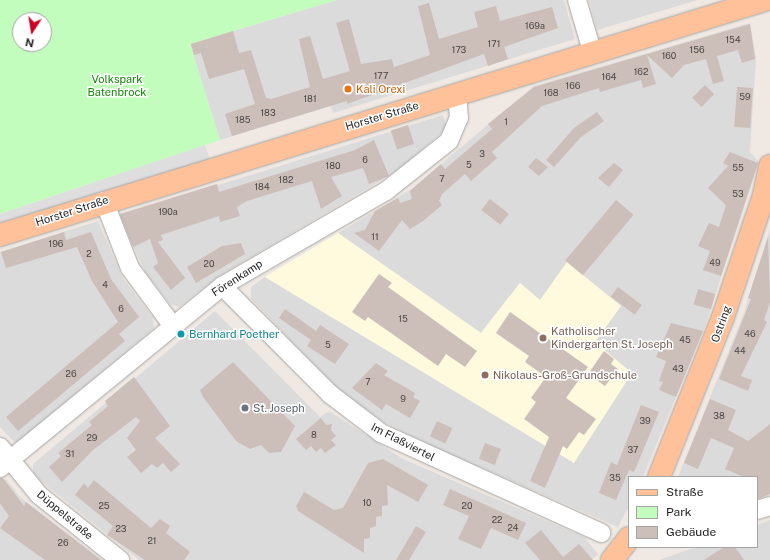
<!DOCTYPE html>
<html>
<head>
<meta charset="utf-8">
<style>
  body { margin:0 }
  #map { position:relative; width:770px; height:560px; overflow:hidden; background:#f0e9e3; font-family:"Public Sans",sans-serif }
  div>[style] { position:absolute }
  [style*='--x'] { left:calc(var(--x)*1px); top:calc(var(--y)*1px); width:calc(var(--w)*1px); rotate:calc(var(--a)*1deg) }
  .residential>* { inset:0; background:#dcdbdb }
  .education>* { inset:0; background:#fff9dd }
  .park>* { inset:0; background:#c3fdbd }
  .parking>* { inset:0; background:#dedede }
  .building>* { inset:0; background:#ccbeb9; transform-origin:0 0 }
  .roads { filter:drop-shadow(0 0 1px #a5a5a5) drop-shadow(0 0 1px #a5a5a5) }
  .minor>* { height:18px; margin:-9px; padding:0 9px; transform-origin:9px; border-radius:9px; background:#fff }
  .major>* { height:22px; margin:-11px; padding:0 11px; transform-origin:11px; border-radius:11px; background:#ffc199 }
  .dots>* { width:11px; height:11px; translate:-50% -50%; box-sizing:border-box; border:2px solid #fff; border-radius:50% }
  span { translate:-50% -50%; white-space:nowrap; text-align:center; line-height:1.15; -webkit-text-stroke:3px #fff; paint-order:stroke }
  .number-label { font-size:9px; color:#4a4645 }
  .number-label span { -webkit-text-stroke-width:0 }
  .park-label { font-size:11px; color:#108404 }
  .food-label { font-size:11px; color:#c56008 }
  .left { translate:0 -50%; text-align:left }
  .street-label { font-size:11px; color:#1e1e1e }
  .education-label { font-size:11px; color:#785e54 }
  .culture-label { font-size:11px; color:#0d838f }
  .worship-label { font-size:11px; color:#5b616d }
  .legend { position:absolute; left:628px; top:476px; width:130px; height:72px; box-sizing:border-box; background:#fff; border:1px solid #a5a5a5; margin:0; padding:5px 7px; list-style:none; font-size:12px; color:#1e1e1e }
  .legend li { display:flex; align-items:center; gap:8px; height:20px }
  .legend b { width:20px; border:1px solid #a5a5a5 }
  .north { position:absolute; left:12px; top:12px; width:40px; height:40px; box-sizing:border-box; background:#fff; border:1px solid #a5a5a5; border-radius:50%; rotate:192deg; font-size:11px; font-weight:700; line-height:16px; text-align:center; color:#1e1e1e }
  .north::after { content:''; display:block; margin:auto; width:14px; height:18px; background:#cc0024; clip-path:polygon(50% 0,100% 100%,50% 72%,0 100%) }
</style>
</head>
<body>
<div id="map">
  <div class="residential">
    <div style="clip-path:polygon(337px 0,564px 0,575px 39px,333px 113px,331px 106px,220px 140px,190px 44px)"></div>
    <div style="clip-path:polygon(589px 0,698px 0,597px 30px)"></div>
    <div style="clip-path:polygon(750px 23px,756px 58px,750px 152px,759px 162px,704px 329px,643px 477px,629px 477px,629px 506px,618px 527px,441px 450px,382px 421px,339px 390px,251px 299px,251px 287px,265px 277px,574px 463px,595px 342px,621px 305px,540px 300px,519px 284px,481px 333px,338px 233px,410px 190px,534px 86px)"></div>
    <div style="clip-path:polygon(443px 115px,447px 128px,397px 171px,222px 274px,179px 307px,170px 304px,146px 273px,119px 216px)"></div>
    <div style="clip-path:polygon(98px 221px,122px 277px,153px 318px,154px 328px,18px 442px,14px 442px,0 427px,0 252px)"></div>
    <div style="clip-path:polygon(770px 229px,770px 495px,757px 500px,757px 477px,678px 477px,744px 313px)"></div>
    <div style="clip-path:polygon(215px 311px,320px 417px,329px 411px,403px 459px,584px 537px,598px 554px,592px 560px,139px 560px,41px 481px,33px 472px,33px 464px)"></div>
    <div style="clip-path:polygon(6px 479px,20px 497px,102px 560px,0 560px,0 483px)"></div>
    <div style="clip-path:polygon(770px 520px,770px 560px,659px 560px,696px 547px,757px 547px,757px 525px)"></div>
  </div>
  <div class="education">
    <div style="clip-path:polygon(338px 233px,481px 333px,520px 283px,540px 300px,567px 262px,621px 306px,595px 342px,632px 373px,574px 463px,265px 277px)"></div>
  </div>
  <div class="park">
    <div style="clip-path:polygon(evenodd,0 0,337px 0,190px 44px,220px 140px,0 214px,0 0,20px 20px,44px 20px,44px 44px,20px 44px,20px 20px)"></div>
  </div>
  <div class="parking">
    <div style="clip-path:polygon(205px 145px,213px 168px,0 225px,0 214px)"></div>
  </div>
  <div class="building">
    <div style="clip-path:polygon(429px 3px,439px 39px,478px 27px,474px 12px,496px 6px,500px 21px,552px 7px,558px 28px,504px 47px,508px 59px,488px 66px,484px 54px,347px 104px,347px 101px,327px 107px,232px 136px,225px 114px,255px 104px,244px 69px,209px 79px,201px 53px,194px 55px,191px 44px,233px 31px,239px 53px,251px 50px,266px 98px,271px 99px,310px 87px,299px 39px,310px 36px,323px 79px,350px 71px,336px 23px,349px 19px,361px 64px,392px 59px,394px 67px,430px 55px,418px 6px)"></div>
    <div style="clip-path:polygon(750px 24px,755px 59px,742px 63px,738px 50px,717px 56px,724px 81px,713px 84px,706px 59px,684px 65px,672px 78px,647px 55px,656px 84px,643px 88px,641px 80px,600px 92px,599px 88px,542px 106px,492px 152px,497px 158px,471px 181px,465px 174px,442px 194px,439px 201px,442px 205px,423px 221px,410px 229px,402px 220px,379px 251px,354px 233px,365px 230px,375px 211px,398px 198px,400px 203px,412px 199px,410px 191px,441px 164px,445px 169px,492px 129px,488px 124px,534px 87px)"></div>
    <div style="left:705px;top:85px;width:13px;height:18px;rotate:45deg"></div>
    <div style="left:737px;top:87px;width:16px;height:40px;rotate:4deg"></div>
    <div style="clip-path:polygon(597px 112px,604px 121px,581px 137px,554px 167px,546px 160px,574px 128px)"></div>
    <div style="left:408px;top:125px;width:20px;height:18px;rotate:72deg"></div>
    <div style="clip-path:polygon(374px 140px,389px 176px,369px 184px,363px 168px,331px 177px,342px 196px,321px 209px,312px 181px,247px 201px,237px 207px,240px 216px,220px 222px,219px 216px,161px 235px,163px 240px,158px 242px,185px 278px,171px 290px,153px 267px,158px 263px,150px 239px,133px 247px,120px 214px,217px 184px,219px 192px,355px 150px)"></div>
    <div style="clip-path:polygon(730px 152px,758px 163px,721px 276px,703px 270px,710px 251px,698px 246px,709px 223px,719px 227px,726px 205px,708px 188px,728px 166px,723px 163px)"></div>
    <div style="clip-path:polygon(536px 158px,548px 167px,539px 176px,528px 167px)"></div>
    <div style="clip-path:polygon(614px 163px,623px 170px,609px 187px,598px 178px)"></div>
    <div style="left:490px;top:199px;width:24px;height:14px;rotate:38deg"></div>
    <div style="left:616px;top:200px;width:23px;height:79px;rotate:40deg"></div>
    <div style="clip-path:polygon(64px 232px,66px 240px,91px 232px,111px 279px,139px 317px,119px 334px,125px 341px,18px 431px,6px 417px,118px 322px,92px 281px,77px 247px,6px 268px,1px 252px)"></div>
    <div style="clip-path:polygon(768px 237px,770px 302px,764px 320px,767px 322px,741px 376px,752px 380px,748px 391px,719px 379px,751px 299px,748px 298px)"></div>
    <div style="clip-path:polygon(241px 243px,245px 254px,196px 283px,187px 267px,222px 246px)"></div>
    <div style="clip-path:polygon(379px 274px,392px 283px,388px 287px,477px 351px,465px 367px,446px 354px,438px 366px,368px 317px,365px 321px,352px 312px)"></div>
    <div style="left:618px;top:287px;width:30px;height:12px;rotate:37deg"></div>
    <div style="left:698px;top:289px;width:18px;height:16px;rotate:16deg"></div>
    <div style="clip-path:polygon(285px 309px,316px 331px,320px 325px,349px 344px,335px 364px,307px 346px,311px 340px,279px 318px)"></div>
    <div style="clip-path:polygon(510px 312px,588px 367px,566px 398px,596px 419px,584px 435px,579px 432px,567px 449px,563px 446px,545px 488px,530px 481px,549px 437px,524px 419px,536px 402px,531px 398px,546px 377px,525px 362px,529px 356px,496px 333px)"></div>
    <div style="clip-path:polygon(671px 323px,703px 331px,676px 397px,659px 390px,663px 382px,659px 381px,666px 361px,656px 357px)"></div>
    <div style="clip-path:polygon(604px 351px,614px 359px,611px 364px,618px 369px,605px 386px,588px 374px)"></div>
    <div style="clip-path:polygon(233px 362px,295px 426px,281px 452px,269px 453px,261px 445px,250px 449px,236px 441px,203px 397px,200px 390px)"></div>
    <div style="clip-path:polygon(376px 363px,388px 371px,384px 375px,415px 393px,413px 397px,420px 401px,410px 418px,386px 404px,382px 410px,352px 388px)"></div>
    <div style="clip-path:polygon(134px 377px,170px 426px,155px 438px,180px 464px,171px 472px,163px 463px,157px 468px,152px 464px,141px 473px,127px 457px,136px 450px,127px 438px,140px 421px,136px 417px,93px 450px,62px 482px,49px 467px,61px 456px,58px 453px,92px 425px,89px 422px,108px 406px,105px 401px)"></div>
    <div style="clip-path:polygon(710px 399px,736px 410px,728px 430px,748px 441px,770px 424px,770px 494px,757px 499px,757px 477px,744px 477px,725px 469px,734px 448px,711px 438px,698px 469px,684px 463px)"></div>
    <div style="clip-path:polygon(641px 405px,659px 412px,634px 472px,629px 470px,616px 500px,599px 493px,611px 462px,617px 465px)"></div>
    <div style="clip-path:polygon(321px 418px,326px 425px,332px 424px,331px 430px,336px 436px,331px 440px,336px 445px,325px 453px,321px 448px,316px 452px,311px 446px,306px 450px,296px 439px)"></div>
    <div style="left:437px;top:421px;width:17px;height:17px;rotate:25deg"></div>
    <div style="left:485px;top:443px;width:17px;height:17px;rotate:21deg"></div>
    <div style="clip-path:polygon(383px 459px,428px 485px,418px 502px,387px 485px,388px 505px,382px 506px,382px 516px,376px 517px,376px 526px,370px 528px,370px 538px,364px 539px,364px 553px,298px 511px,296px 506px,304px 492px,334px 510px,343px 508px,368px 463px)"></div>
    <div style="clip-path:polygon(0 478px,3px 478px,24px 506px,26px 502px,101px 560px,45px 560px,0 528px,9px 516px,0 503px)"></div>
    <div style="clip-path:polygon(94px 480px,151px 528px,160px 519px,170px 526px,166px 533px,190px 552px,184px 560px,145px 560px,107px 535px,113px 526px,75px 495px,84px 483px,88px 488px)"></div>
    <div style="clip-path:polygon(450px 489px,526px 523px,518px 540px,491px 528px,481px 549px,458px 539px,469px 516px,443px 505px)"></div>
    <div style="clip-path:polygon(416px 526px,426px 532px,409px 560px,396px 560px)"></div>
    <div style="clip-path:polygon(541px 530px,563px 557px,579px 544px,593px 560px,540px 560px,525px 543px)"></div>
    <div style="clip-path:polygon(724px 547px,735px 547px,744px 560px,704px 560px)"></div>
  </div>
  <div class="roads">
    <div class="minor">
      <div style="--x:577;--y:0;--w:53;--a:73.6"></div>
      <div style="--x:104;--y:201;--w:72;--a:68.8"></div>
      <div style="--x:130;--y:268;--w:71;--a:53.6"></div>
      <div style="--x:222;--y:286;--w:153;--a:45"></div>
      <div style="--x:330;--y:394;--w:64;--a:37.4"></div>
      <div style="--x:381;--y:433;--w:242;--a:24.4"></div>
      <div style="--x:0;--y:447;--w:62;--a:50.9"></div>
      <div style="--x:39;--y:495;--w:104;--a:38.7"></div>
      <div style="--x:0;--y:468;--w:287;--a:-39.3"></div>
      <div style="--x:222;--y:286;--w:190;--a:-30.1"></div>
      <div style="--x:386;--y:191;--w:80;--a:-38.4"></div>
      <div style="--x:449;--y:141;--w:25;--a:-67"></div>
      <div style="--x:459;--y:118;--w:25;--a:-95"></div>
      <div style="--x:757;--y:510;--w:14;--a:-17"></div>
    </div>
    <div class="major">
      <div style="--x:0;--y:235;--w:800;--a:-17.08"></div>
      <div style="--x:659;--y:477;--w:172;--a:-68.2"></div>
      <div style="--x:723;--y:317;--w:129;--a:-71.4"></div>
      <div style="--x:764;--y:195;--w:30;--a:-78"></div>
      <div style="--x:612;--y:560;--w:28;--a:-52"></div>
    </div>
  </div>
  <div class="dots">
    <div style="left:348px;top:89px;background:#e8710a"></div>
    <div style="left:181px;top:334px;background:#0f9aa8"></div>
    <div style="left:543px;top:338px;background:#8d6e63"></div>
    <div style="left:485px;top:375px;background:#8d6e63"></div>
    <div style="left:245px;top:408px;background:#6b7280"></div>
  </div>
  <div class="number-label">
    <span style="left:535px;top:26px">169a</span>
    <span style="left:733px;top:40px">154</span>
    <span style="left:494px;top:44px">171</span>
    <span style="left:459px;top:50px">173</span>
    <span style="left:697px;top:50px">156</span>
    <span style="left:669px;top:56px">160</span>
    <span style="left:641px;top:72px">162</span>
    <span style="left:381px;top:76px">177</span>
    <span style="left:609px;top:77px">164</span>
    <span style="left:573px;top:86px">166</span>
    <span style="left:551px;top:93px">168</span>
    <span style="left:745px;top:97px">59</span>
    <span style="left:310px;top:99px">181</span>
    <span style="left:268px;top:113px">183</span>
    <span style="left:243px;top:120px">185</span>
    <span style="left:506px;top:122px">1</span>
    <span style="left:482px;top:154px">3</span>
    <span style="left:365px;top:160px">6</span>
    <span style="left:469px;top:165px">5</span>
    <span style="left:333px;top:166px">180</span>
    <span style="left:738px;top:168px">55</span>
    <span style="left:442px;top:179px">7</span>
    <span style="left:286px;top:180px">182</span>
    <span style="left:262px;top:187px">184</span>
    <span style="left:738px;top:194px">53</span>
    <span style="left:168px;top:212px">190a</span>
    <span style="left:375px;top:237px">11</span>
    <span style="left:56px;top:244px">196</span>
    <span style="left:89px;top:254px">2</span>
    <span style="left:715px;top:263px">49</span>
    <span style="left:209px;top:264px">20</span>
    <span style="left:105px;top:285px">4</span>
    <span style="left:121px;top:309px">6</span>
    <span style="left:403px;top:319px">15</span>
    <span style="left:750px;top:334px">46</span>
    <span style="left:685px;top:340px">45</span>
    <span style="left:328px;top:345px">5</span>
    <span style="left:740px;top:351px">44</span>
    <span style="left:678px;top:369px">43</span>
    <span style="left:71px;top:374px">26</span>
    <span style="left:368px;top:382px">7</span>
    <span style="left:403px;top:399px">9</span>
    <span style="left:719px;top:416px">38</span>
    <span style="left:645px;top:421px">39</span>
    <span style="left:314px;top:435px">8</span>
    <span style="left:92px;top:438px">29</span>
    <span style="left:633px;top:450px">37</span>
    <span style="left:70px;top:454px">31</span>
    <span style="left:615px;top:478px">35</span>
    <span style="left:367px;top:503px">10</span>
    <span style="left:104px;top:506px">25</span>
    <span style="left:467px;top:506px">20</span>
    <span style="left:497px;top:520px">22</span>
    <span style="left:513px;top:528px">24</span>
    <span style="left:121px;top:529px">23</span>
    <span style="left:152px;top:541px">21</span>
    <span style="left:63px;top:543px">26</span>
  </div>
  <div class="park-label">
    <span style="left:117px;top:86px">Volkspark<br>Batenbrock</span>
  </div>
  <div class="food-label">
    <span class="left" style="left:356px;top:89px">Kali Orexi</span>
  </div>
  <div class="street-label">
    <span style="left:382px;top:116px;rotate:-17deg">Horster Straße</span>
    <span style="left:72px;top:211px;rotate:-18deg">Horster Straße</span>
    <span style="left:237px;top:278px;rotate:-33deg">Förenkamp</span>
    <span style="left:721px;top:324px;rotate:-70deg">Ostring</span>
    <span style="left:403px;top:442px;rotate:27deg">Im Flaßviertel</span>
    <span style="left:65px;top:515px;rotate:40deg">Düppelstraße</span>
  </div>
  <div class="education-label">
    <span class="left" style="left:551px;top:338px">Katholischer<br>Kindergarten St. Joseph</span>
    <span class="left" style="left:493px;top:375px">Nikolaus-Groß-Grundschule</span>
  </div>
  <div class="culture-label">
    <span class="left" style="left:189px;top:334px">Bernhard Poether</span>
  </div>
  <div class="worship-label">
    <span class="left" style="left:253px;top:408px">St. Joseph</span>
  </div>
  <ul class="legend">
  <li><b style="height:5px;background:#ffc199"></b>Straße</li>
  <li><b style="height:11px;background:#c3fdbd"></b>Park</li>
  <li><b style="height:11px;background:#ccbeb9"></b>Gebäude</li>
  </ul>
  <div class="north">N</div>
</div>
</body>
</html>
